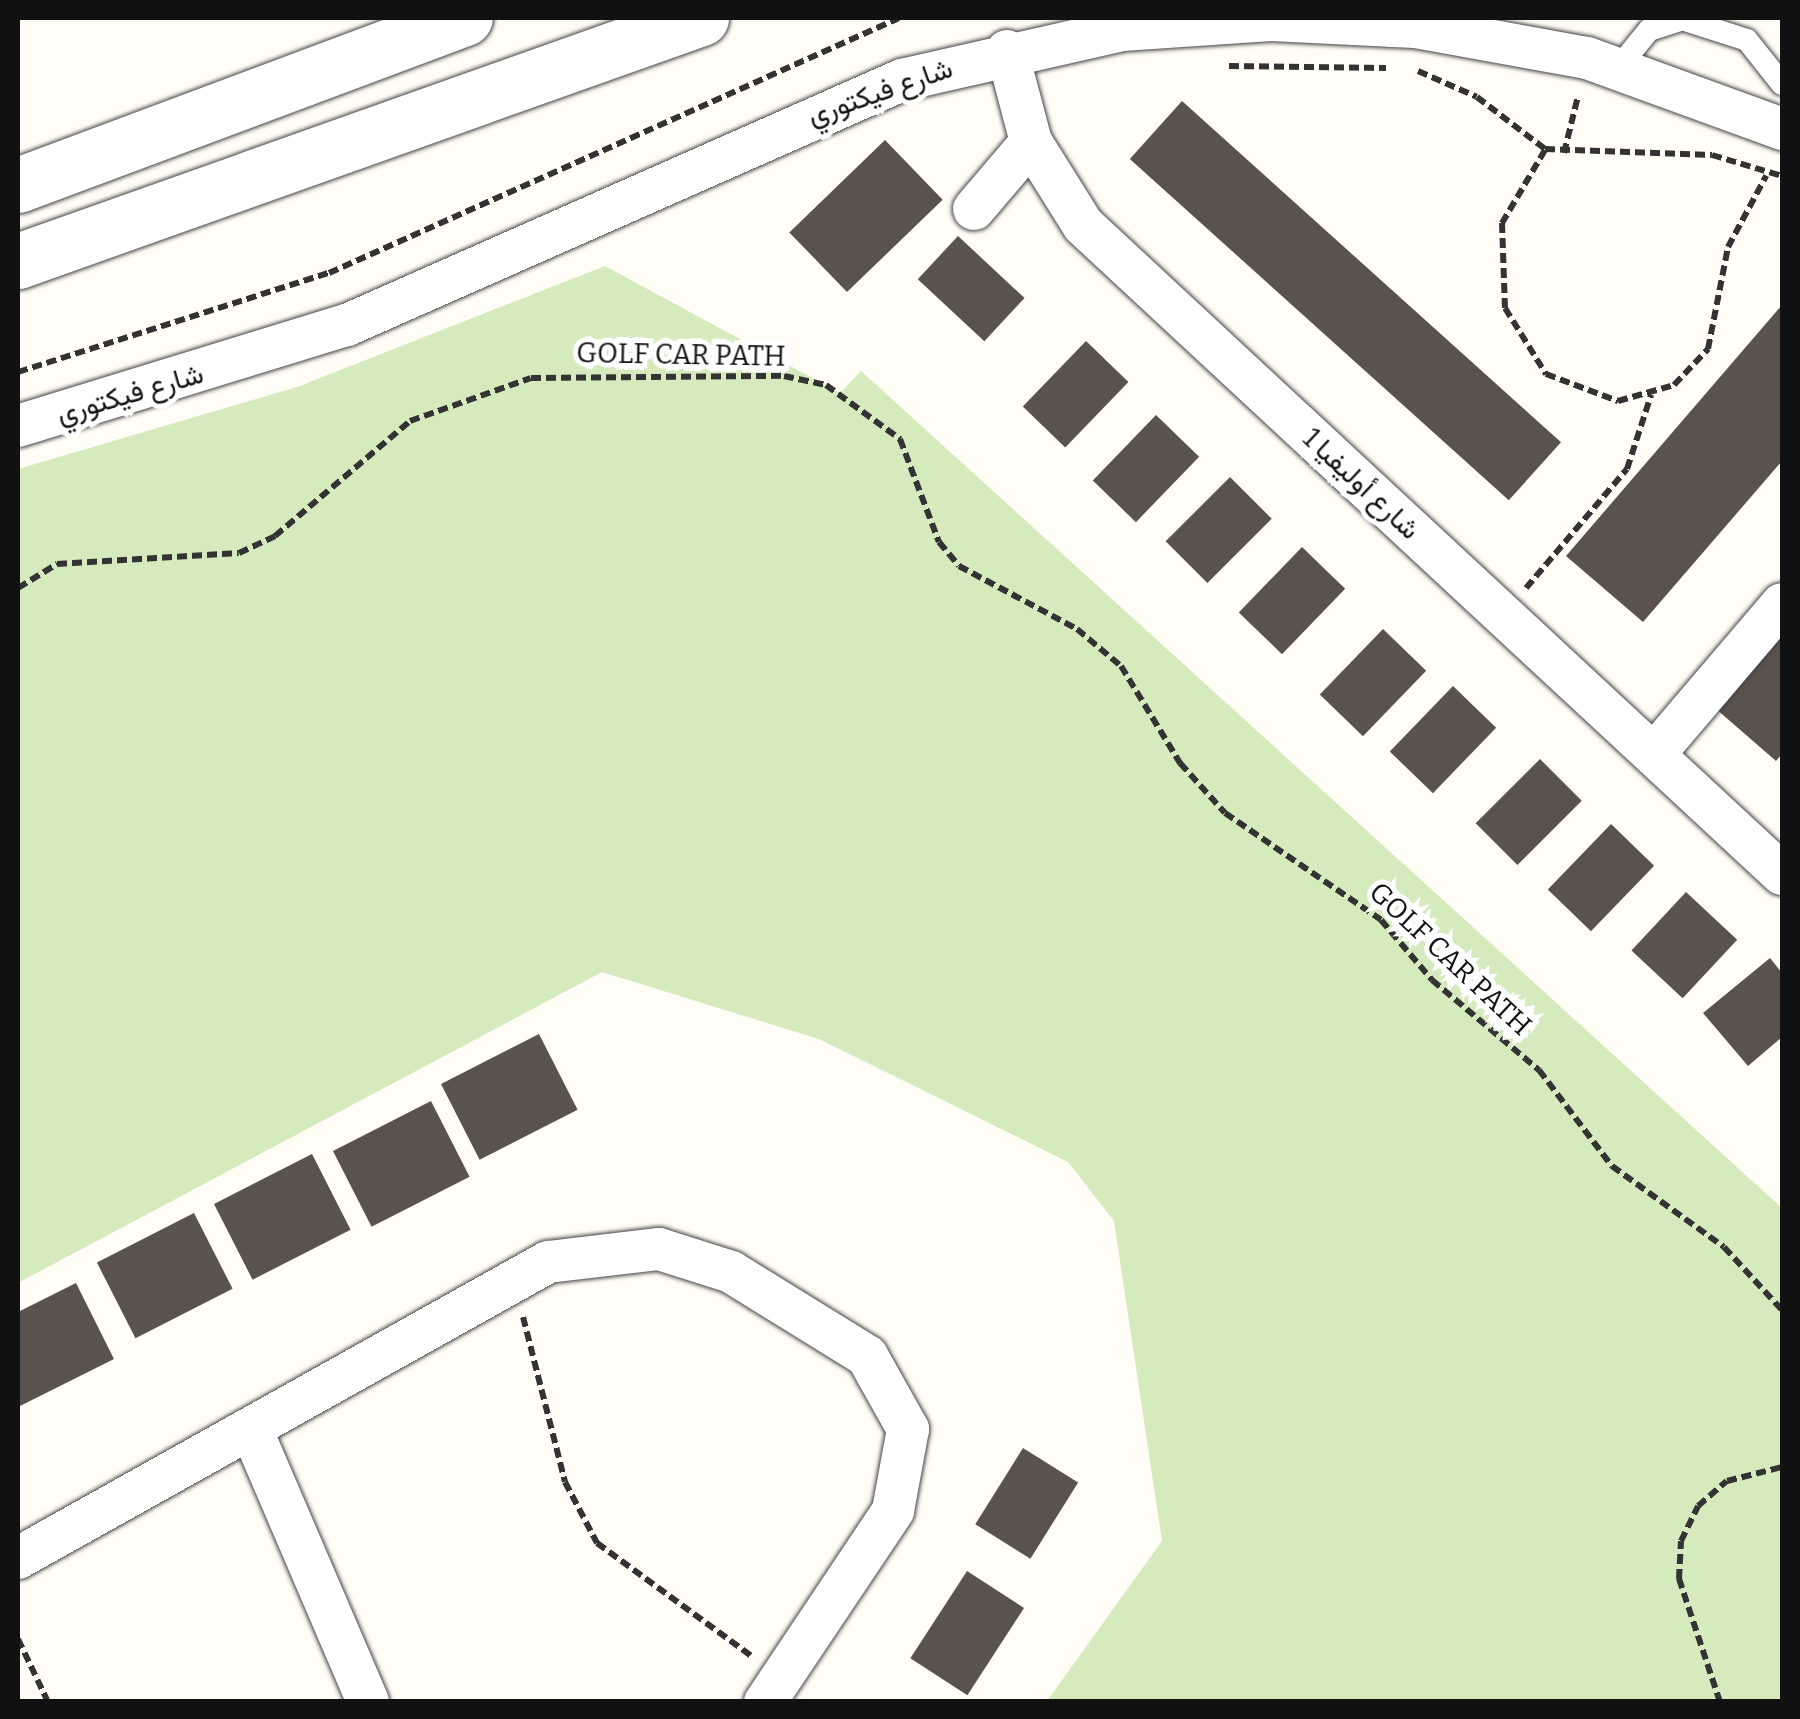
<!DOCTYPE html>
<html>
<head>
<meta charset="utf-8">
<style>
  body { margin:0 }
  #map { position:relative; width:1800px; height:1719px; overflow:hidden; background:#fffdf5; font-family:Bitter,Vazirmatn,serif }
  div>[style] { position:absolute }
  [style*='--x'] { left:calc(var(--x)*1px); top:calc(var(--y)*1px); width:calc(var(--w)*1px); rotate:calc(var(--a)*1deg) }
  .green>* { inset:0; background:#d5ebbd }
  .building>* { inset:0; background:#5a524d; transform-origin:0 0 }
  .path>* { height:6px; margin-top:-3px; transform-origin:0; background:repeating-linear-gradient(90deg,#333 0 10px,transparent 0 15px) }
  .roads { filter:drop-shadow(0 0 2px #444) drop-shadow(0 0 2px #444) }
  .service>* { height:22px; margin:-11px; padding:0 11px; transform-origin:11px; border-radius:11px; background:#fff }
  .minor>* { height:42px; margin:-21px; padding:0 21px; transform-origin:21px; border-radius:21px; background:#fff }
  .tertiary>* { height:55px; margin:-27.5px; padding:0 27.5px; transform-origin:27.5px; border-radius:27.5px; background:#fff }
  span { translate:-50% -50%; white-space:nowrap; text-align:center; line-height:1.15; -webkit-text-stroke:10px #fff; paint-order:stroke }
  .street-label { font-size:28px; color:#111 }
  .frame { position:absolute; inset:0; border:20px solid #111; pointer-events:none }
</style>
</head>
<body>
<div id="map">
  <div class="green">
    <div style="clip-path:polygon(605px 266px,840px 393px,861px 371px,1782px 1208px,1782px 1701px,1047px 1701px,1162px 1541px,1114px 1221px,1068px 1162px,819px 1039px,602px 972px,18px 1283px,18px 469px,297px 387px)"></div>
  </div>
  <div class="building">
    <div style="left:1182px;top:101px;width:510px;height:78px;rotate:42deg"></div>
    <div style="left:885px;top:140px;width:83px;height:133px;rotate:46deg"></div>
    <div style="left:958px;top:236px;width:91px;height:59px;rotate:43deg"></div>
    <div style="clip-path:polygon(1782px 305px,1782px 461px,1643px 622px,1566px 556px)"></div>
    <div style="left:1086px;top:341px;width:59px;height:91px;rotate:44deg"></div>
    <div style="left:1156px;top:415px;width:60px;height:91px;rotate:44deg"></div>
    <div style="left:1230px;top:477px;width:59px;height:91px;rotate:45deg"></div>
    <div style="left:1302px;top:547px;width:60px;height:91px;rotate:44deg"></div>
    <div style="left:1383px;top:629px;width:60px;height:91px;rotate:44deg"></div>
    <div style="clip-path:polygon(1782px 631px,1782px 754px,1776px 761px,1715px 708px)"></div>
    <div style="left:1453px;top:686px;width:60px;height:91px;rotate:44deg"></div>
    <div style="left:1540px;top:759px;width:59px;height:91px;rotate:45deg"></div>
    <div style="left:1611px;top:824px;width:60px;height:91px;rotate:44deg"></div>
    <div style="left:1686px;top:892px;width:70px;height:80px;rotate:43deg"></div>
    <div style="clip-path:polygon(1770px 958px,1782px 973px,1782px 1037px,1748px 1066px,1703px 1013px)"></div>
    <div style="left:539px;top:1034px;width:85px;height:110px;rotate:63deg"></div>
    <div style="left:431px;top:1101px;width:85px;height:110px;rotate:63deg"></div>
    <div style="left:312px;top:1154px;width:85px;height:110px;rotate:63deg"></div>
    <div style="left:194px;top:1213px;width:85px;height:109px;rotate:63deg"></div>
    <div style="clip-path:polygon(76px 1283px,114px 1359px,18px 1407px,18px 1312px)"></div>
    <div style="left:1023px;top:1448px;width:65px;height:90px;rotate:32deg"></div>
    <div style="left:967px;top:1571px;width:68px;height:104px;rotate:33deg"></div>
  </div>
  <div class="path">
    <div style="--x:1229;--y:66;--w:157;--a:0.7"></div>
    <div style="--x:1418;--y:71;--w:64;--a:23.8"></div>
    <div style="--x:1477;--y:97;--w:86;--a:37.4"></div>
    <div style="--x:1545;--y:149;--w:167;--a:2.1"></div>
    <div style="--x:1712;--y:155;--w:73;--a:16.7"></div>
    <div style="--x:1545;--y:150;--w:85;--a:120.5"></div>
    <div style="--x:1502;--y:223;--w:85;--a:88"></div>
    <div style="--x:1505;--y:308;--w:78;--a:58.2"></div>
    <div style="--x:1546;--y:374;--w:77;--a:20.6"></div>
    <div style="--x:1618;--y:401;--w:58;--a:-15.9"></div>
    <div style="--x:1674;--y:385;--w:50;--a:-46.6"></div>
    <div style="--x:1708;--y:349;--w:104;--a:-78.9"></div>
    <div style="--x:1728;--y:247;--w:81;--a:-61.8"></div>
    <div style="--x:1564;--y:153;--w:59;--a:-76.2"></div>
    <div style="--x:18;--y:372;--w:326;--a:-17.7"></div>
    <div style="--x:329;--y:273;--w:624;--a:-24.1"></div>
    <div style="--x:18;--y:588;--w:46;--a:-31.6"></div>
    <div style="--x:57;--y:564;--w:182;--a:-3.5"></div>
    <div style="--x:239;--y:553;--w:40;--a:-25"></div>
    <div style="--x:275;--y:536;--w:177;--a:-40.4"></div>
    <div style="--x:410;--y:421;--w:128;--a:-19.6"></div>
    <div style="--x:531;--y:378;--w:253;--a:-0.5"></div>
    <div style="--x:784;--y:376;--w:43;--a:12.1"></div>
    <div style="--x:826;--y:385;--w:92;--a:36.1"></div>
    <div style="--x:900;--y:439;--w:110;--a:69.3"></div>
    <div style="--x:939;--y:542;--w:31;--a:50"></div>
    <div style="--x:959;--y:566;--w:134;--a:28.1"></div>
    <div style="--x:1077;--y:629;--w:57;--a:40.1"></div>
    <div style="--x:1121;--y:666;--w:114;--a:58.7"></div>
    <div style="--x:1180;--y:763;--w:67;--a:48"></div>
    <div style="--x:1225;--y:813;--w:189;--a:34.4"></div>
    <div style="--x:1381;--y:920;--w:79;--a:49.6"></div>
    <div style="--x:1432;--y:980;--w:140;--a:40.1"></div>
    <div style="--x:1539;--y:1070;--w:121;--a:52.8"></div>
    <div style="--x:1612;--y:1166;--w:138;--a:35.9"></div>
    <div style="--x:1724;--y:1247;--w:86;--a:47.4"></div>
    <div style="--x:1526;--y:588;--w:156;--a:-49.7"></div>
    <div style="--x:1627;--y:469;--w:78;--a:-72"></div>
    <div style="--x:523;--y:1317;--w:170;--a:75.7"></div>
    <div style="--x:565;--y:1482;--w:69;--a:62.3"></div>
    <div style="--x:597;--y:1543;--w:193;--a:36.2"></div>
    <div style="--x:18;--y:1639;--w:70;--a:64.5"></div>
    <div style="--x:1720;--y:1702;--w:130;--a:-108.4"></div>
    <div style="--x:1679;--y:1579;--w:38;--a:-87"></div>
    <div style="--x:1681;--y:1541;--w:39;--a:-64"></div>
    <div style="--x:1698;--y:1506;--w:38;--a:-41"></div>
    <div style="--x:1727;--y:1481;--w:57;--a:-14.3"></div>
  </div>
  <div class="roads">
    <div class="service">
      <div style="--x:1618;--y:68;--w:49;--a:-50.8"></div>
      <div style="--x:1649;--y:30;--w:35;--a:-18"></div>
      <div style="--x:1682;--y:19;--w:68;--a:17.9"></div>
      <div style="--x:1747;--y:40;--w:56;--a:51.5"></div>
    </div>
    <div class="minor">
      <div style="--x:1007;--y:51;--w:94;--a:75.2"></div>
      <div style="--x:1031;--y:142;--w:98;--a:57.9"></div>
      <div style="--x:1083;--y:225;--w:954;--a:42.88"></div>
      <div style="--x:974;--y:209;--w:88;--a:-49.6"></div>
      <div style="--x:18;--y:426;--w:344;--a:-17.1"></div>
      <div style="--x:347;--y:325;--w:607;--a:-23.82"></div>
      <div style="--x:902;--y:80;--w:226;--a:-12.8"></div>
      <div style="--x:1122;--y:30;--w:149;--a:-3.8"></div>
      <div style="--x:1271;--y:20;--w:145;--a:2.8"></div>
      <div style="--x:1416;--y:27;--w:174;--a:10.3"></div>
      <div style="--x:1587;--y:58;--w:208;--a:20"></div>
      <div style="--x:1656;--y:752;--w:194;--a:-49.6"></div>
      <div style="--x:252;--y:1431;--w:295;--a:66.8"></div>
      <div style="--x:18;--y:1558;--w:607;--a:-29.18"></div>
      <div style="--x:548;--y:1262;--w:112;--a:-6.7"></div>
      <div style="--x:659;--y:1249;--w:76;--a:17.7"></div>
      <div style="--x:731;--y:1272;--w:160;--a:31.7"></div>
      <div style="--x:867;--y:1356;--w:84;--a:60.7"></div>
      <div style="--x:908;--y:1429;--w:83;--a:100.4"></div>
      <div style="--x:893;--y:1511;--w:230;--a:123.8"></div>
    </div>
    <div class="tertiary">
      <div style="--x:18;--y:185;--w:477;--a:-20.5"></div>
      <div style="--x:18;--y:261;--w:725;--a:-19.58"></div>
    </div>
  </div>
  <div class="street-label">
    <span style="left:880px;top:92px;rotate:-19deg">شارع فيكتوري</span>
    <span style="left:681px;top:355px;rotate:1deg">GOLF CAR PATH</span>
    <span style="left:130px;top:394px;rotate:-16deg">شارع فيكتوري</span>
    <span style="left:1361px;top:484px;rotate:43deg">شارع أوليفيا 1</span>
    <span style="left:1450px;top:959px;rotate:43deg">GOLF CAR PATH</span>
  </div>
  <div class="frame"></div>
</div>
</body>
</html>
